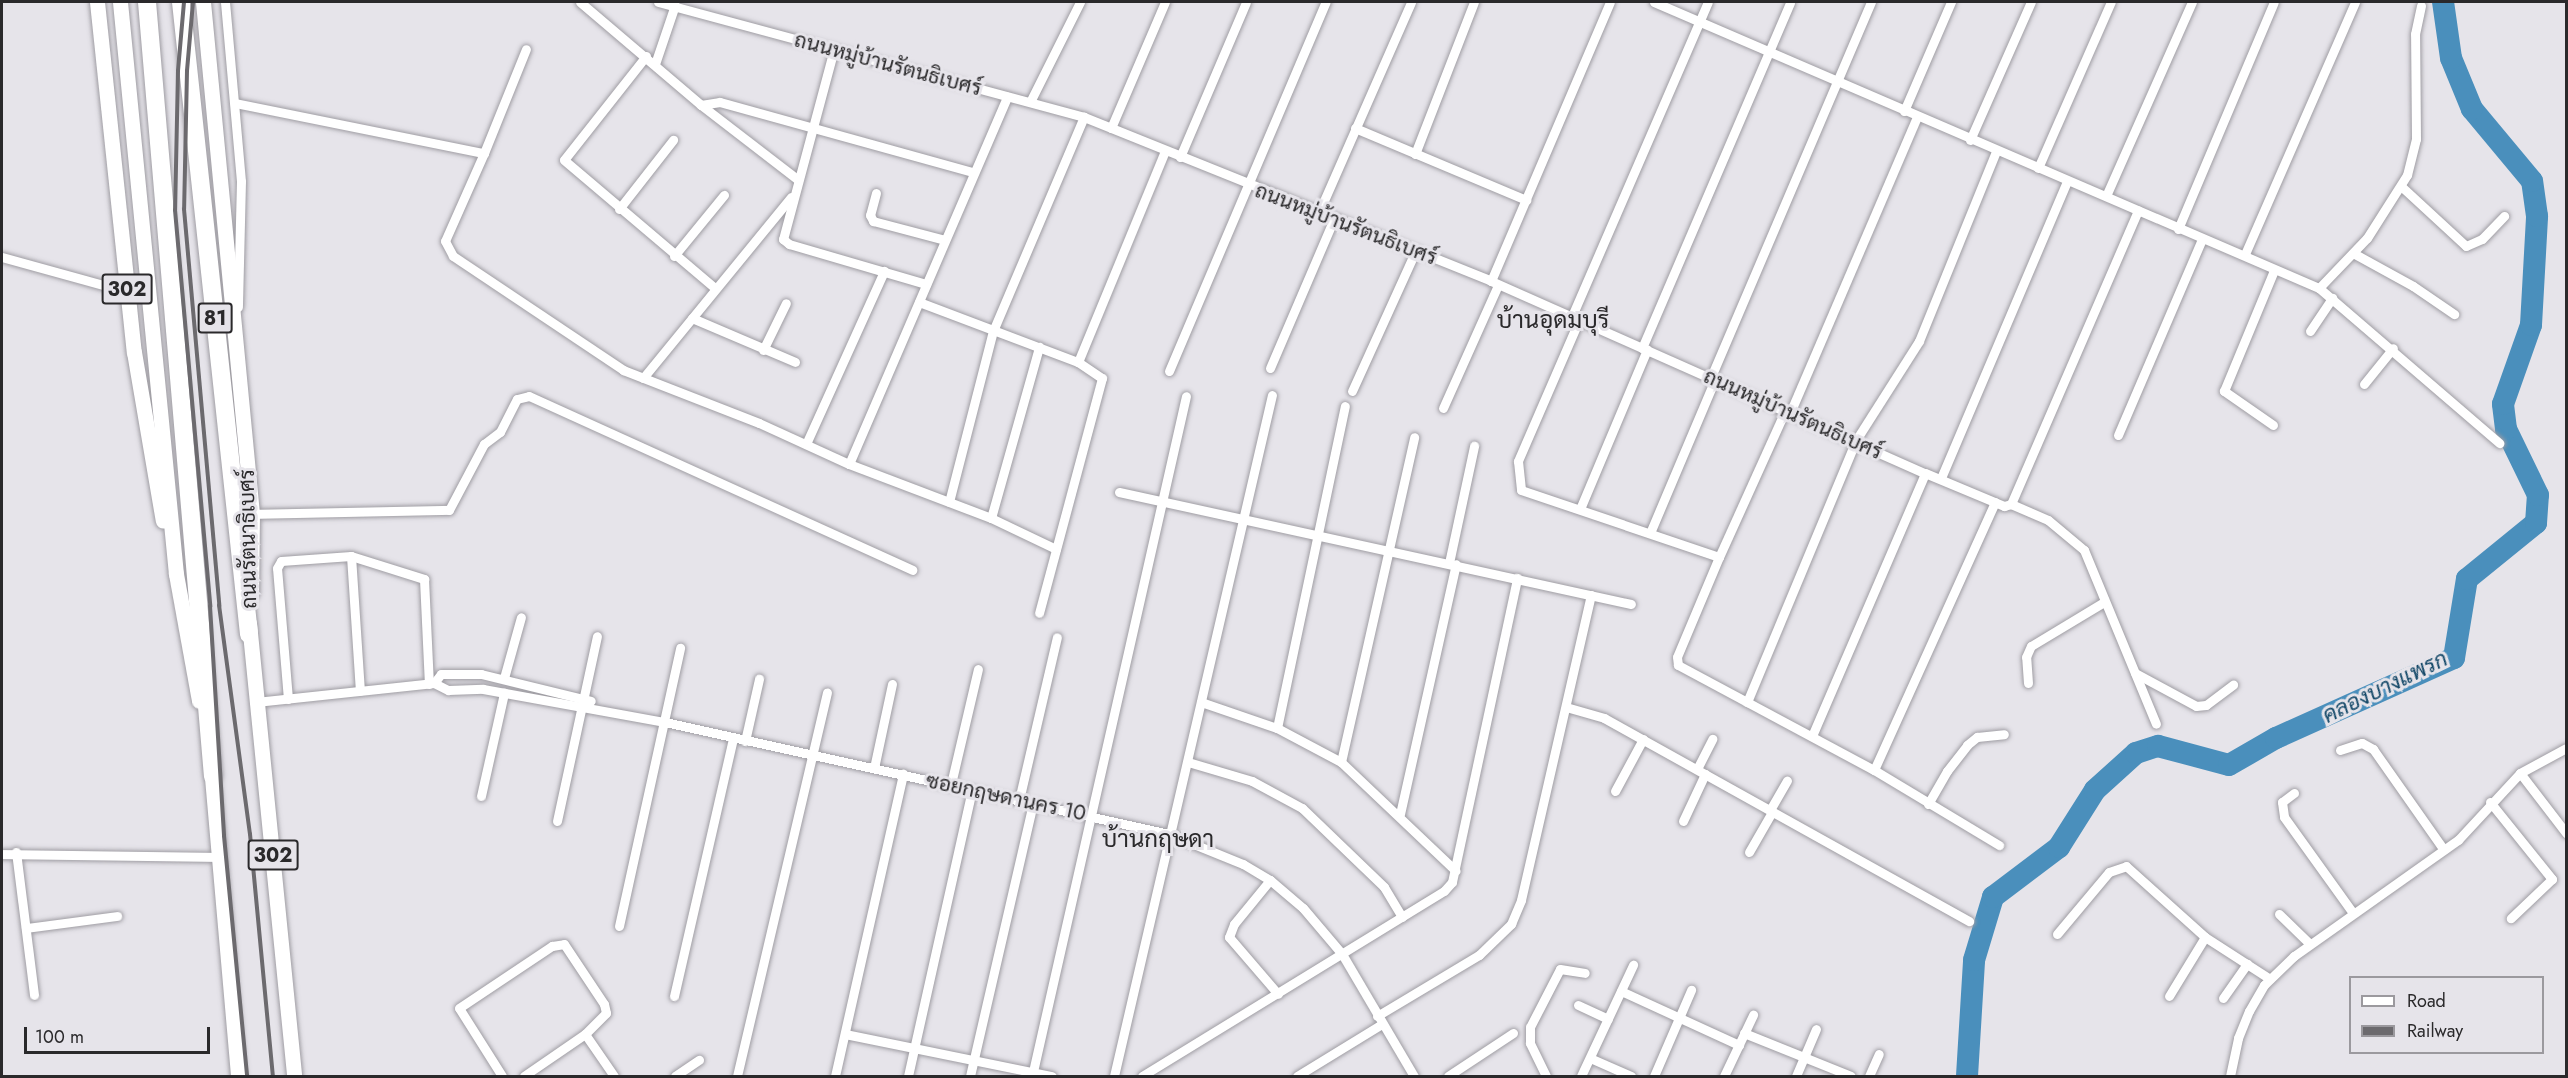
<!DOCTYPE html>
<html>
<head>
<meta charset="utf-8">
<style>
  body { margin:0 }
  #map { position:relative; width:2568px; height:1078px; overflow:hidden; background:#e6e4ea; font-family:Jost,Sarabun,sans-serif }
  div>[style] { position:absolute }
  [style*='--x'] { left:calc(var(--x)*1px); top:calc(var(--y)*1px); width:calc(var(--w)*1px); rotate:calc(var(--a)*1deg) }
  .river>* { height:22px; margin:-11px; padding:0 11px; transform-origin:11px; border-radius:11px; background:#4a8fbc }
  .roads { filter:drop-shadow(0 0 2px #9f9da3) drop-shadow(0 0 2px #9f9da3) }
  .street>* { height:9px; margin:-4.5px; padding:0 4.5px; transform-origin:4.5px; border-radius:4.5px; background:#fff }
  .primary>* { height:15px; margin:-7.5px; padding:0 7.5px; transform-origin:7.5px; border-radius:7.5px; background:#fff }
  .highway>* { height:18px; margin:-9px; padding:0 9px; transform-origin:9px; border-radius:9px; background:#fff }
  .rail>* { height:4px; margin:-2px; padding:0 2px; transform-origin:2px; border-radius:2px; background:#6c6a6e }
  span { translate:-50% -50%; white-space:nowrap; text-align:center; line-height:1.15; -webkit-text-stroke:6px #e6e4ea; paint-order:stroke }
  .shield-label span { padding:2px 4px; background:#e6e4ea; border:2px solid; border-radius:4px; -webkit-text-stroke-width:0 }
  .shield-label { font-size:20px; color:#2a292b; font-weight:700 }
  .street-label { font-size:21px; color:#2a292b }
  .water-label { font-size:22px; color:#124767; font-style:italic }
  .quarter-label { font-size:24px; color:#2a292b }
  .frame { position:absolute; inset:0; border:3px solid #2a292b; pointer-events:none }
  .legend { position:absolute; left:2349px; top:976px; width:195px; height:78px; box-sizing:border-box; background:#e6e4ea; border:2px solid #9b999e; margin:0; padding:8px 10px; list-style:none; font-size:18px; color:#2a292b }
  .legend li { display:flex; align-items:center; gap:12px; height:30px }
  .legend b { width:30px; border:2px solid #9b999e }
  .scale { position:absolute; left:24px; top:1027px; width:186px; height:27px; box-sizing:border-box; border:3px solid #2a292b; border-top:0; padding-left:8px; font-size:18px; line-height:21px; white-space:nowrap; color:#2a292b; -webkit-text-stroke:4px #e6e4ea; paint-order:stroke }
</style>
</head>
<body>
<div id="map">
  <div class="river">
    <div style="--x:1967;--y:1076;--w:116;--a:-86.5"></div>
    <div style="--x:1974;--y:960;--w:66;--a:-73.2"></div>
    <div style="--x:1993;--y:897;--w:83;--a:-37.1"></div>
    <div style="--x:2059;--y:847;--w:67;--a:-57.7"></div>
    <div style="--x:2095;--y:790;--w:55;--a:-42.1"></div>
    <div style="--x:2136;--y:753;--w:23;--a:-18"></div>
    <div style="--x:2158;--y:746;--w:73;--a:15"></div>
    <div style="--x:2229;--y:765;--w:54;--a:-29.9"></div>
    <div style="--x:2276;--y:738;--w:195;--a:-24.2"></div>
    <div style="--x:2454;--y:658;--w:80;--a:-80.7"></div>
    <div style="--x:2467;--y:579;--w:89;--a:-39.1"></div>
    <div style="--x:2536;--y:523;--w:28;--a:-86"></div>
    <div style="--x:2538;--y:495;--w:73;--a:-115.9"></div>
    <div style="--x:2506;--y:429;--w:25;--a:-97"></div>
    <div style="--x:2503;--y:404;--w:84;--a:-70.5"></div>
    <div style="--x:2531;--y:325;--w:109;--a:-86.8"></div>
    <div style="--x:2537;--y:216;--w:35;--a:-98"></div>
    <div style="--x:2532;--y:181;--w:94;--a:-129.8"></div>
    <div style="--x:2472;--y:109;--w:55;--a:-112.4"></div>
    <div style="--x:2451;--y:58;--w:57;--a:-98.1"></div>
  </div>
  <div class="roads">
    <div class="street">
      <div style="--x:225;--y:2;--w:180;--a:84.9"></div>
      <div style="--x:241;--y:181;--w:126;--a:91.4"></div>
      <div style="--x:580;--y:2;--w:159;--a:40.4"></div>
      <div style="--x:701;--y:105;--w:121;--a:37.6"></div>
      <div style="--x:658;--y:2;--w:441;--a:15.1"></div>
      <div style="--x:1084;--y:117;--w:439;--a:21.9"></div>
      <div style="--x:1491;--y:281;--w:475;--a:23.9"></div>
      <div style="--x:1925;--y:473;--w:86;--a:22.7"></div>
      <div style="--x:2004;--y:506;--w:7;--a:-16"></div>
      <div style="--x:1654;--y:2;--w:724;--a:23.27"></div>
      <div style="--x:2319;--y:288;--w:69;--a:-46.2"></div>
      <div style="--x:2367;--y:238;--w:75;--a:-57.6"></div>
      <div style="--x:2407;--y:175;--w:37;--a:-76"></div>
      <div style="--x:2416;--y:139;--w:105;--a:-90.5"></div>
      <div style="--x:2415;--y:34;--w:29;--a:-78"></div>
      <div style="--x:834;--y:49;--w:197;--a:105"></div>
      <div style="--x:783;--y:239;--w:8;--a:40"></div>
      <div style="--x:789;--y:244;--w:143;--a:16.3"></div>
      <div style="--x:646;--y:56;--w:132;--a:128.3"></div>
      <div style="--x:564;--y:160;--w:198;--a:40.3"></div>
      <div style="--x:655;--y:64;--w:62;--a:-71.3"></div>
      <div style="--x:1030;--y:102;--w:112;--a:-63.4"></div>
      <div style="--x:235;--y:103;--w:254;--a:11.4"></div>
      <div style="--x:484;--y:153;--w:112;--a:-68"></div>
      <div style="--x:701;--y:105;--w:19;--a:-9"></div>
      <div style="--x:720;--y:102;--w:263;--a:15.5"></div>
      <div style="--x:1904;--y:111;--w:119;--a:-66.7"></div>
      <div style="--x:1111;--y:128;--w:137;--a:-66.8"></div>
      <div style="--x:1355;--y:128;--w:186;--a:22.8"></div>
      <div style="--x:1970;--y:140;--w:151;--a:-66.2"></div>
      <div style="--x:484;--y:153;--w:96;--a:113.9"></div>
      <div style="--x:445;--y:241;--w:17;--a:62"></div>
      <div style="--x:453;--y:256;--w:205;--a:33.8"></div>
      <div style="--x:623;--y:370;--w:146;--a:21.3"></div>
      <div style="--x:759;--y:423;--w:99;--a:24.5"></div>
      <div style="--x:849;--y:464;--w:152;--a:20.8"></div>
      <div style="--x:991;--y:518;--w:72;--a:25.5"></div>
      <div style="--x:1415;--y:154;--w:163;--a:-68.8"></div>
      <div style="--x:1180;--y:157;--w:168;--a:-66.9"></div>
      <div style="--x:2038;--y:168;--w:181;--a:-66.3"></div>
      <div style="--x:2402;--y:187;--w:87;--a:42.7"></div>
      <div style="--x:2466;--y:246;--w:17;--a:-24"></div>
      <div style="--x:2482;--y:239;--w:32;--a:-46"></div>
      <div style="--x:876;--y:193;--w:23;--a:105"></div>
      <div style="--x:870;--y:215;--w:7;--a:63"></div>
      <div style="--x:873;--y:221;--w:74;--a:14.8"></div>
      <div style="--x:2106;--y:196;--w:212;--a:-66.1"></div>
      <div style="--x:619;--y:209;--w:88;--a:-52"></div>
      <div style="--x:1319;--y:212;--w:229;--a:-66.3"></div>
      <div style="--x:2178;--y:229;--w:246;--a:-67.1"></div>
      <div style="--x:2353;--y:253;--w:68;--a:28.8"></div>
      <div style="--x:2413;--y:286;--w:50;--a:34.3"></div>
      <div style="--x:2245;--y:254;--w:275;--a:-66.4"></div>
      <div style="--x:674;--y:256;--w:79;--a:-50.7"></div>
      <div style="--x:2;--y:257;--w:131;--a:15.5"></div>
      <div style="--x:1491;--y:281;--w:303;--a:-66.9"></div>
      <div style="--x:2319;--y:288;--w:238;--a:40.7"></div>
      <div style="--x:919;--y:302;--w:170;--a:20.7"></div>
      <div style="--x:1078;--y:362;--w:29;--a:34"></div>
      <div style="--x:1102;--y:378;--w:243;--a:105"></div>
      <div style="--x:1572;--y:316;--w:342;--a:-66.6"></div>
      <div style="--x:692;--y:318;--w:112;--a:23.1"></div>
      <div style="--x:1579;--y:320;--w:154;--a:113.4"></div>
      <div style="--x:1518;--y:461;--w:29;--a:84"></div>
      <div style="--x:1521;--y:490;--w:209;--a:18.7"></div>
      <div style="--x:2310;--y:331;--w:40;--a:-56"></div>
      <div style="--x:1642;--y:348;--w:376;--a:-66.8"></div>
      <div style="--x:763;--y:350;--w:52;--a:-63.9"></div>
      <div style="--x:1078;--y:362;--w:228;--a:-67.6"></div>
      <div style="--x:1270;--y:368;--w:162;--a:-66.8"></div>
      <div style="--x:1169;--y:371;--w:401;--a:-67"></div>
      <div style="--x:1711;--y:377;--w:408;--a:-66.9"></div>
      <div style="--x:643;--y:378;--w:234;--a:-50.7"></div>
      <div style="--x:2364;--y:384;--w:46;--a:-51.1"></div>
      <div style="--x:1352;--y:391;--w:153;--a:-65.6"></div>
      <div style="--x:1443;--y:408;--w:135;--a:-65.9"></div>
      <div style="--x:1785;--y:411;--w:160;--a:114.3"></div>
      <div style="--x:1719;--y:557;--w:108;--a:112.8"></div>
      <div style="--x:1677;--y:657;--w:8;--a:83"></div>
      <div style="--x:1678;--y:665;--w:222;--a:28.2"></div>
      <div style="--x:1874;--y:770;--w:146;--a:31"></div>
      <div style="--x:1790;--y:413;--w:322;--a:-66.8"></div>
      <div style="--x:2273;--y:425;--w:60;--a:-145.2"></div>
      <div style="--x:2224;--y:391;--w:131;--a:-67.5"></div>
      <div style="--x:2118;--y:435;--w:213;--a:-66.8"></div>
      <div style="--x:806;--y:444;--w:190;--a:-65.7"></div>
      <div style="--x:849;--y:464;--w:400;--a:-66.7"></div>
      <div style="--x:1941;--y:478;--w:323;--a:-67"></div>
      <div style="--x:1119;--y:492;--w:524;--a:12.34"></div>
      <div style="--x:949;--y:502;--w:177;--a:-75.6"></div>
      <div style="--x:993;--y:331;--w:233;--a:-67"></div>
      <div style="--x:2011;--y:504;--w:320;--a:-66.6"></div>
      <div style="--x:2011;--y:504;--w:40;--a:23.4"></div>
      <div style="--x:2048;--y:520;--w:47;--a:39.8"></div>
      <div style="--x:2084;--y:550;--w:188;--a:67.5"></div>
      <div style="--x:1580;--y:509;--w:173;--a:-67.2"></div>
      <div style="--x:252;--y:514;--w:197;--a:-1.2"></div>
      <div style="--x:449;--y:510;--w:75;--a:-62.1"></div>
      <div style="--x:484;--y:444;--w:20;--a:-37"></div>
      <div style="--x:500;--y:432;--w:37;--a:-63"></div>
      <div style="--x:517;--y:399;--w:12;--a:-14"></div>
      <div style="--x:529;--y:396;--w:421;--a:24.4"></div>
      <div style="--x:991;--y:518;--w:178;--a:-74.3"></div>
      <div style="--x:1650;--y:533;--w:167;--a:-67.1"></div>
      <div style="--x:351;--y:556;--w:135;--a:86.2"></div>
      <div style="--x:1449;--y:563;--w:120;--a:-77.9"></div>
      <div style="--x:2135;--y:673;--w:69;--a:28.4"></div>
      <div style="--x:2196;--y:706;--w:10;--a:-6"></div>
      <div style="--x:2206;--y:705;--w:34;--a:-37"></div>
      <div style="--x:504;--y:678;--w:63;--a:-74.4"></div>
      <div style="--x:434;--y:683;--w:11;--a:-52"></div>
      <div style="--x:441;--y:674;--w:40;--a:0"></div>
      <div style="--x:481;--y:674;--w:113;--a:13.8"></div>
      <div style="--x:2028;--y:683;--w:26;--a:-94"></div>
      <div style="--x:2026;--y:657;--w:12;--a:-66"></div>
      <div style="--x:2031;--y:646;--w:85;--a:-31.1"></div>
      <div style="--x:288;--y:699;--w:131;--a:-94.8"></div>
      <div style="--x:277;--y:568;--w:8;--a:-60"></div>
      <div style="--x:281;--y:561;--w:70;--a:-4.1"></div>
      <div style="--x:351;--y:556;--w:77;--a:17.5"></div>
      <div style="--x:424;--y:579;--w:105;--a:87.3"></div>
      <div style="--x:256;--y:702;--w:179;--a:-6.1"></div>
      <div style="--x:434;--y:683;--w:16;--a:27"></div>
      <div style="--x:448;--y:690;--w:35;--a:-2"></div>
      <div style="--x:483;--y:689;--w:185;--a:10.3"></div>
      <div style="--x:665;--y:722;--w:516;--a:12.53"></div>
      <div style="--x:1169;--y:834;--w:80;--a:22.1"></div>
      <div style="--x:1243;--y:864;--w:31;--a:31"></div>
      <div style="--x:1270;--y:880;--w:43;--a:40.3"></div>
      <div style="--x:1303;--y:908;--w:60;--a:49.7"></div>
      <div style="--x:1342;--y:954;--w:142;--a:59.5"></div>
      <div style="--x:1201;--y:702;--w:80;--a:18.9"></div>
      <div style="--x:1277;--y:728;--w:72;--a:28"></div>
      <div style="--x:1341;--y:762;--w:158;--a:43.5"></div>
      <div style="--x:1747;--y:702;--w:284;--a:-67.4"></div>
      <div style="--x:1856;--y:440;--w:117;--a:-57.5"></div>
      <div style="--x:1919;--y:341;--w:205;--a:-67.9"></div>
      <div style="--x:1566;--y:707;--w:40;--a:16"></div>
      <div style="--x:1604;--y:718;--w:418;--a:29.1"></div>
      <div style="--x:1277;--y:728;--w:329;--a:-78.1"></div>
      <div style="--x:1812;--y:736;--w:286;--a:-66.7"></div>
      <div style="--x:745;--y:741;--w:64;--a:-77.3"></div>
      <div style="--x:2340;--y:750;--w:23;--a:-18"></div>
      <div style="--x:2362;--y:743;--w:13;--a:29"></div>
      <div style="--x:2373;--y:749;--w:123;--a:54.9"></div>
      <div style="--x:1188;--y:762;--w:67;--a:16.5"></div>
      <div style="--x:1252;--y:781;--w:57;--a:28.4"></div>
      <div style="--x:1302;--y:808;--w:114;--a:43.9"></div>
      <div style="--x:1384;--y:887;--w:35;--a:59"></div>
      <div style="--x:1341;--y:762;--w:333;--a:-77.3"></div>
      <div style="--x:874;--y:768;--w:86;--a:-77.9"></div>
      <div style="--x:1697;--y:769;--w:34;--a:-63"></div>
      <div style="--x:1874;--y:770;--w:294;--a:-65.7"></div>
      <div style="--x:2520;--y:773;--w:76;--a:52.5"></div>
      <div style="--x:951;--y:784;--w:118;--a:-76.8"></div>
      <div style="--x:1615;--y:791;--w:59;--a:-61.7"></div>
      <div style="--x:2294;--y:793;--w:15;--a:143"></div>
      <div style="--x:2282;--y:802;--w:15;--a:82"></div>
      <div style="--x:2284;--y:817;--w:118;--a:54.3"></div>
      <div style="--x:481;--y:796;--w:106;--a:-77.4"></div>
      <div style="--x:1019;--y:800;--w:167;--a:-76.9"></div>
      <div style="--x:2490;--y:802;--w:99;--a:51.2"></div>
      <div style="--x:2552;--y:879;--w:57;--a:136.4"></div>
      <div style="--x:1928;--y:804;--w:38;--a:-60"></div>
      <div style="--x:1947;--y:771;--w:33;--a:-52"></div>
      <div style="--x:1967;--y:745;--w:13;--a:-39"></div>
      <div style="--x:1977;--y:737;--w:27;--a:-6"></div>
      <div style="--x:1770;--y:810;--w:34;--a:-60"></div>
      <div style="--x:1400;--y:814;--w:256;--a:-77.4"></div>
      <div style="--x:557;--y:821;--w:189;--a:-77.8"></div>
      <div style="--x:1683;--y:821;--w:52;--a:-64.9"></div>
      <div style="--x:16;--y:852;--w:144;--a:82.8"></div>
      <div style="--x:1749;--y:852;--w:46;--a:-60.1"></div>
      <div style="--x:2;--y:854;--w:215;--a:0.8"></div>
      <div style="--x:1270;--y:880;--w:57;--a:129.3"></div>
      <div style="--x:1234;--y:924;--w:14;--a:111"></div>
      <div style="--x:1229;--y:937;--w:75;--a:49.3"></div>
      <div style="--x:2279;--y:914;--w:43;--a:44.1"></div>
      <div style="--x:619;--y:926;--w:285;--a:-77.6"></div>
      <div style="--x:26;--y:928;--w:92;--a:-7.5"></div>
      <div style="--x:2057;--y:934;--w:81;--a:-50"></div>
      <div style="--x:2109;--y:872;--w:18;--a:-19"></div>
      <div style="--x:2126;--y:866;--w:106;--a:41.9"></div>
      <div style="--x:2205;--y:937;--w:77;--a:32.9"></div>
      <div style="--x:1621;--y:991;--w:130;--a:24.6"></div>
      <div style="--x:674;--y:996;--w:265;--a:-77.1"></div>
      <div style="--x:2169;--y:996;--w:69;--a:-58.6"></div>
      <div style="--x:2223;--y:998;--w:42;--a:-54.8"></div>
      <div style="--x:1578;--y:1005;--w:33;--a:25"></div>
      <div style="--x:1377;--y:1016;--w:119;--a:-30.9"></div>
      <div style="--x:1479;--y:955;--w:45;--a:-44.1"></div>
      <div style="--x:1511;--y:924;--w:26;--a:-67"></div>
      <div style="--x:1521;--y:900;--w:313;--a:-77.1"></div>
      <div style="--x:1744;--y:1033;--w:115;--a:21.9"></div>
      <div style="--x:585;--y:1034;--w:51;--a:55.4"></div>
      <div style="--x:845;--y:1034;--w:211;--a:11.5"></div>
      <div style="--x:1590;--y:1058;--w:45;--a:23.7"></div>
      <div style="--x:502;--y:1076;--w:80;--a:-122.3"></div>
      <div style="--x:459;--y:1008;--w:112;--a:-33.7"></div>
      <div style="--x:552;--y:946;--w:12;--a:-9"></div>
      <div style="--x:564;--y:944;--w:72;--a:56.3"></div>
      <div style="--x:604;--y:1004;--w:9;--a:77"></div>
      <div style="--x:606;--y:1013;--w:30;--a:135"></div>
      <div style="--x:585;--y:1034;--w:74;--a:145.5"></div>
      <div style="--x:675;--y:1076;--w:29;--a:-34"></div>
      <div style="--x:737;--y:1076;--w:394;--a:-76.8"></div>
      <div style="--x:835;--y:1076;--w:310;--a:-77.3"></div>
      <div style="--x:908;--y:1076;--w:293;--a:-77.4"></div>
      <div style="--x:970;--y:1076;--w:279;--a:-77"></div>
      <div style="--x:1032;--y:1076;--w:697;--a:-77.24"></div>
      <div style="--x:1114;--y:1076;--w:699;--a:-76.94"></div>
      <div style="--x:1142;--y:1076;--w:354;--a:-31.5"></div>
      <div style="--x:1444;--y:891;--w:12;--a:-48"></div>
      <div style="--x:1452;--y:882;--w:311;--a:-77.9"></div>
      <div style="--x:1297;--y:1076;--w:100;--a:-31.5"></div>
      <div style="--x:1448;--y:1076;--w:78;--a:-33.5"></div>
      <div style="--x:1546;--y:1076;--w:37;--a:-116"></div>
      <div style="--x:1530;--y:1043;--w:16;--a:-90"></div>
      <div style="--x:1530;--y:1027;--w:65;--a:-62.7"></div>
      <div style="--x:1560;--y:969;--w:25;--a:9"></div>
      <div style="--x:1581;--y:1076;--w:123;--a:-64.9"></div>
      <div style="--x:1654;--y:1076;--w:94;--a:-66.7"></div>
      <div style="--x:1724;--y:1076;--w:68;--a:-64.6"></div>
      <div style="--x:1796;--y:1076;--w:51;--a:-66.9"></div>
      <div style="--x:1869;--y:1076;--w:24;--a:-66"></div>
      <div style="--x:2230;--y:1076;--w:39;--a:-78"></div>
      <div style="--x:2238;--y:1038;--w:29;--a:-68"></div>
      <div style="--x:2249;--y:1011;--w:30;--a:-60"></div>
      <div style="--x:2264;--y:985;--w:42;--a:-44"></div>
      <div style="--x:2294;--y:956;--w:201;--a:-35.3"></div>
      <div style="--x:2458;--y:840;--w:91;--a:-47.2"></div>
      <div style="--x:2520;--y:773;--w:52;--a:-28.5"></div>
    </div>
    <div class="primary">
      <div style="--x:97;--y:2;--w:352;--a:84"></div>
      <div style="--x:134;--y:352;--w:171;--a:80.3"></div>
      <div style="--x:120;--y:2;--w:575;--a:84.41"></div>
      <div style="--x:176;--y:574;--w:129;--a:79.7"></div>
      <div style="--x:203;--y:2;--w:514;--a:84.53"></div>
      <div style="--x:252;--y:514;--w:79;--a:90.7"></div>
      <div style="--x:249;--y:623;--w:455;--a:84.3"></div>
      <div style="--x:211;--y:766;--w:311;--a:85"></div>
    </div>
    <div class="highway">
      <div style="--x:147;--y:2;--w:777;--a:85.13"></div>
      <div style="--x:181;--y:2;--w:636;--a:83.86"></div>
    </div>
  </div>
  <div class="rail">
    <div style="--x:184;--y:2;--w:69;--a:95"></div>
    <div style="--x:178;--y:71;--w:139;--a:91.2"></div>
    <div style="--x:175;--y:210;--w:398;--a:84.9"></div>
    <div style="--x:210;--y:606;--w:230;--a:86.5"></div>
    <div style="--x:224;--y:836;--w:241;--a:84.5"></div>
    <div style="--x:193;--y:2;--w:69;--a:95"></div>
    <div style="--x:187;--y:71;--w:138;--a:91.2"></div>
    <div style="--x:184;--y:209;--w:398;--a:84.9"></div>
    <div style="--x:219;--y:605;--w:231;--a:82.3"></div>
    <div style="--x:250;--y:834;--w:243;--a:84.6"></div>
  </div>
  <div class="shield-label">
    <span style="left:127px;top:289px">302</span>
    <span style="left:215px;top:318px">81</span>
    <span style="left:273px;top:855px">302</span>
  </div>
  <div class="street-label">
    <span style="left:888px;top:64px;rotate:15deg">ถนนหมู่บ้านรัตนธิเบศร์</span>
    <span style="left:1346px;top:224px;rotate:21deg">ถนนหมู่บ้านรัตนธิเบศร์</span>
    <span style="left:1793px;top:414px;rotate:24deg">ถนนหมู่บ้านรัตนธิเบศร์</span>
    <span style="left:248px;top:539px;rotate:-91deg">ถนนรัตนาธิเบศร์</span>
    <span style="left:1006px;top:797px;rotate:12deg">ซอยกฤษดานคร 10</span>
  </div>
  <div class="water-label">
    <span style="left:2385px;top:687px;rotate:-26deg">คลองบางแพรก</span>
  </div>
  <div class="quarter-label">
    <span style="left:1553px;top:320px">บ้านอุดมบุรี</span>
    <span style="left:1158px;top:839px">บ้านกฤษดา</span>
  </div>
  <div class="frame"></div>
  <ul class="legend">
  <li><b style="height:8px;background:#fff"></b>Road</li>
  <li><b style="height:8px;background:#6c6a6e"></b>Railway</li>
  </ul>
  <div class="scale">100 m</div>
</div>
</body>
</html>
